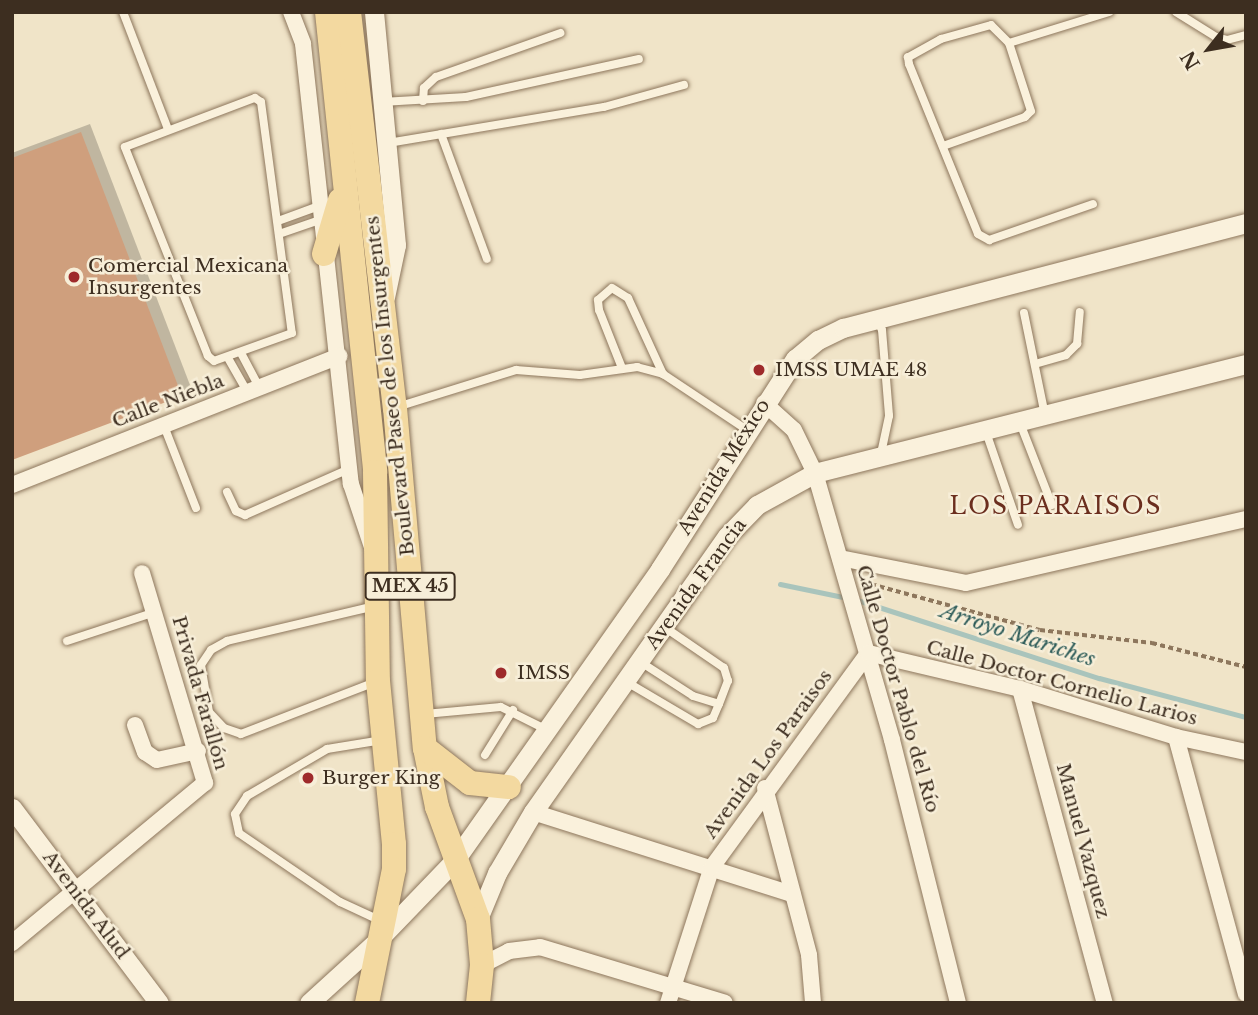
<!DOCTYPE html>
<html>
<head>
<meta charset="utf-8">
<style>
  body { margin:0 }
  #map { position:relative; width:1258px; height:1015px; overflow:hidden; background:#f0e4c8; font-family:"Libre Baskerville",serif }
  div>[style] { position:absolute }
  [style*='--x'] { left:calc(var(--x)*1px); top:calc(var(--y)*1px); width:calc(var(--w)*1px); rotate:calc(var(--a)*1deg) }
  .shadow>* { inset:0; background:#0003 }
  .stream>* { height:5px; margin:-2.5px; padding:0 2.5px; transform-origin:2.5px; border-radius:2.5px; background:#a9c4bc }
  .building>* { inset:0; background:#cf9f7d }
  .path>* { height:3.5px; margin-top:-1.75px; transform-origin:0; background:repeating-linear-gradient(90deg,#8d765c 0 5px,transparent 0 8.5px) }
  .roads { filter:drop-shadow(0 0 2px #8d765c) drop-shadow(0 0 2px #8d765c) }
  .service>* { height:8px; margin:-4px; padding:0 4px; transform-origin:4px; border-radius:4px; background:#faf1dc }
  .minor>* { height:16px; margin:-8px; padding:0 8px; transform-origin:8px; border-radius:8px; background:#faf1dc }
  .tertiary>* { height:19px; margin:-9.5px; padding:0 9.5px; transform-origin:9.5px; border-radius:9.5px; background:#faf1dc }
  .primary>* { height:24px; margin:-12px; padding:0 12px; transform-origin:12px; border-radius:12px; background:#f3d9a0 }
  .dots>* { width:19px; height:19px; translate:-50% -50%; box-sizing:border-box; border:4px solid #f7eed8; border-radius:50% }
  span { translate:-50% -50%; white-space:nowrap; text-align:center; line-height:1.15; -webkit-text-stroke:5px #f7eed8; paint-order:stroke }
  .shield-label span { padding:2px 5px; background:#f7eed8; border:2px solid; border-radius:5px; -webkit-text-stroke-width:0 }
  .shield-label { font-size:18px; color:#3d2e20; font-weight:700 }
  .poi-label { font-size:19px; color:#3d2e20 }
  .left { translate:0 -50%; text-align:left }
  .street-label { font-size:19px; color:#3d2e20 }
  .water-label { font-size:21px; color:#2f5d5a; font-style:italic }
  .quarter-label { font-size:23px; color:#6b2e1e; letter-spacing:2px }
  .frame { position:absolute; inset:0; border:14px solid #3d2e20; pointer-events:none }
  .north { position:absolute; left:1174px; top:14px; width:70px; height:70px; -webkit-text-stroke:5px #f7eed8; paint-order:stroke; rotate:239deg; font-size:19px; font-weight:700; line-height:28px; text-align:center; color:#3d2e20 }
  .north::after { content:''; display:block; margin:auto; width:24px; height:32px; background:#3d2e20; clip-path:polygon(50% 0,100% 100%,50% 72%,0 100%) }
</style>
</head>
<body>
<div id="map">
  <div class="shadow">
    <div style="clip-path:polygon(90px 124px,190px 385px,181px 394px,12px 458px,12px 153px)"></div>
  </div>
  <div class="stream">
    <div style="--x:780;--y:584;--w:79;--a:11.7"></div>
    <div style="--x:857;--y:600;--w:254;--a:17.9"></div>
    <div style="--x:1099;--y:678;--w:152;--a:14.9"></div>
  </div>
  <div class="building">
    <div style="clip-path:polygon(81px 132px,182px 396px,12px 460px,12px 158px)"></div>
  </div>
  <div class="path">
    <div style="--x:863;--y:582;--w:183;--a:15.2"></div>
    <div style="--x:1040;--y:630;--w:113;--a:6.6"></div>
    <div style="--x:1152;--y:643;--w:97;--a:14.3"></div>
  </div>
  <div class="roads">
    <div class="service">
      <div style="--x:123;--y:12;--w:125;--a:69"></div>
      <div style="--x:1176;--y:12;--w:47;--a:32"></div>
      <div style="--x:1216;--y:37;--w:11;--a:15"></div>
      <div style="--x:1227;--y:40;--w:20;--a:-15"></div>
      <div style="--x:1009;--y:43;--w:105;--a:-17.2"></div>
      <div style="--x:255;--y:98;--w:7;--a:34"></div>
      <div style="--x:261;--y:102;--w:233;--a:82.4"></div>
      <div style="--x:292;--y:333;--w:83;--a:160.3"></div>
      <div style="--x:214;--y:361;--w:8;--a:-140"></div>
      <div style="--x:208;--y:356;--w:225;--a:-111.7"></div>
      <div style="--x:125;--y:147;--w:139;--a:-20.7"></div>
      <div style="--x:423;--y:101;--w:13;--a:-86"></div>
      <div style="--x:424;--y:88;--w:16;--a:-43"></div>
      <div style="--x:436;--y:77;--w:132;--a:-19.5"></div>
      <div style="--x:382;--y:102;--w:84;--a:-3.4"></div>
      <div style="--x:466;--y:97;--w:177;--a:-12.4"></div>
      <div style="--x:441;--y:134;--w:133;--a:69.8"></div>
      <div style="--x:388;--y:143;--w:219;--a:-9.5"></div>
      <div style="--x:604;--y:107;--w:83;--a:-15.4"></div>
      <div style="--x:943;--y:146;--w:87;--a:-19.5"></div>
      <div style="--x:1025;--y:117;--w:8;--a:-45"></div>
      <div style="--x:1031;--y:111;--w:71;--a:-107.9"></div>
      <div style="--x:1009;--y:43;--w:25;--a:-135"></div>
      <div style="--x:991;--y:25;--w:52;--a:164.4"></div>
      <div style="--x:941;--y:39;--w:38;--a:151"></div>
      <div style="--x:908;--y:57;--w:7;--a:82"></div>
      <div style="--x:909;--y:64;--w:183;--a:67.9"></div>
      <div style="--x:978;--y:234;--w:13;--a:29"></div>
      <div style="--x:989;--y:240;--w:110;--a:-19.1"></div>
      <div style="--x:278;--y:221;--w:44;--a:-20.1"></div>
      <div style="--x:279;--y:234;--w:43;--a:-18.9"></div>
      <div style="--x:1024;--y:313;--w:104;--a:78.4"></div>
      <div style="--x:877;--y:319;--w:12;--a:66"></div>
      <div style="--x:882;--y:330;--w:86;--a:85.3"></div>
      <div style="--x:889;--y:416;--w:38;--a:102"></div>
      <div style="--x:241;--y:353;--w:40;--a:62"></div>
      <div style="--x:228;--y:358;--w:40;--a:60.3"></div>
      <div style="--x:1035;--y:364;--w:32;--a:-16"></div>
      <div style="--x:1066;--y:355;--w:16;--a:-45"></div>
      <div style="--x:1077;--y:344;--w:32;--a:-85"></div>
      <div style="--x:622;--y:368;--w:62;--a:-111.6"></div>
      <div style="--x:599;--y:310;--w:10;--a:-96"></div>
      <div style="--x:598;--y:300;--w:18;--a:-41"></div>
      <div style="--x:612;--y:288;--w:19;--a:32"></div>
      <div style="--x:628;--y:298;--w:84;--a:65.3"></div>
      <div style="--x:397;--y:407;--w:125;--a:-17.3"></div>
      <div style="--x:516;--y:370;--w:64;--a:4.5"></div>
      <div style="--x:580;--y:375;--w:58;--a:-8"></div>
      <div style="--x:637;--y:367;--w:27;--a:15"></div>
      <div style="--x:663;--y:374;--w:101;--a:33.7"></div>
      <div style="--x:1020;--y:423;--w:88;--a:68.7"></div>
      <div style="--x:164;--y:426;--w:88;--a:68.7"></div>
      <div style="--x:986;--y:432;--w:98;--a:71"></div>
      <div style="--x:227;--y:492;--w:21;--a:65"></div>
      <div style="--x:236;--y:511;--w:10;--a:24"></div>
      <div style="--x:245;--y:515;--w:114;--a:-23.9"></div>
      <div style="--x:375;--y:606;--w:152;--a:166.7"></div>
      <div style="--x:227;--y:641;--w:18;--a:151"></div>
      <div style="--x:211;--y:650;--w:18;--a:124"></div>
      <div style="--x:201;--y:665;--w:48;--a:80.3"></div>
      <div style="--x:209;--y:712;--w:22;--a:47"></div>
      <div style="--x:224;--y:728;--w:18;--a:19"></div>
      <div style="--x:241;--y:734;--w:144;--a:-21.2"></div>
      <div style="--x:67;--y:641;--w:93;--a:-18.2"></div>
      <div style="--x:639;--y:661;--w:64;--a:32.9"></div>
      <div style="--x:693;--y:696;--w:27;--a:17"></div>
      <div style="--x:719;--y:704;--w:25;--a:-69"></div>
      <div style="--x:728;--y:681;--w:14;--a:-107"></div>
      <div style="--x:724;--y:668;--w:74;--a:-145.5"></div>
      <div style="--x:625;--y:681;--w:85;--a:30.5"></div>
      <div style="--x:698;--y:724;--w:16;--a:-22"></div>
      <div style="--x:713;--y:718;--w:15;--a:-67"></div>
      <div style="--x:425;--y:714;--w:76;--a:-5.3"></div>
      <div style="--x:501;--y:707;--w:49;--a:26.6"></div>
      <div style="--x:485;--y:755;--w:53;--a:-58.1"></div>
      <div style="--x:379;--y:920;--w:43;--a:-155.2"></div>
      <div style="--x:340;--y:902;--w:122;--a:-145.7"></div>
      <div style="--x:239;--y:833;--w:19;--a:-102"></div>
      <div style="--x:235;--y:814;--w:22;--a:-56"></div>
      <div style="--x:247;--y:796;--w:93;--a:-30.4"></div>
      <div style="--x:327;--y:749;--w:56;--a:-9.3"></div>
    </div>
    <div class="minor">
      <div style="--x:291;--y:12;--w:34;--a:69"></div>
      <div style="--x:303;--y:44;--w:443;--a:83.8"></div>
      <div style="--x:351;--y:484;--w:70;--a:71.6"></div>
      <div style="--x:764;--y:403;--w:40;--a:42"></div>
      <div style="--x:794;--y:430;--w:48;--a:64"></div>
      <div style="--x:815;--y:473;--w:278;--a:73.9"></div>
      <div style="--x:892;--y:740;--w:271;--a:75.9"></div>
      <div style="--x:12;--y:485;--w:352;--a:-21.5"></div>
      <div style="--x:840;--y:558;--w:128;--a:11.2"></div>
      <div style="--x:966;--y:583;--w:287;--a:-12.9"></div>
      <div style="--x:1020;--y:689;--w:325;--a:74.9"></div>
      <div style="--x:135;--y:725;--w:29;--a:70"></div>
      <div style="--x:145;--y:752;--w:14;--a:34"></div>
      <div style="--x:157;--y:760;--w:42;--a:-12.4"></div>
      <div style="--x:1176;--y:737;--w:266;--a:74.8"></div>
      <div style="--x:765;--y:788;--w:173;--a:75.2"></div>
      <div style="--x:809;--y:955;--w:48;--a:85.2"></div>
      <div style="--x:533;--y:812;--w:272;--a:17.6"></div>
      <div style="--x:12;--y:943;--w:251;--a:-39.7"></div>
      <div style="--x:205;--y:783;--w:219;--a:-106.7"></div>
      <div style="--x:482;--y:965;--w:30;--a:-27"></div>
      <div style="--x:509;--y:951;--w:31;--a:-7"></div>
      <div style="--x:540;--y:947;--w:193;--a:16.8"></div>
      <div style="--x:668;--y:1003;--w:143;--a:-72.1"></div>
      <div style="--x:712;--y:867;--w:265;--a:-53.9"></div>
      <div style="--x:868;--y:653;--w:156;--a:13.3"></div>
      <div style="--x:1020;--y:689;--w:163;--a:17.1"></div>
      <div style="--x:1176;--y:737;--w:72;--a:12.1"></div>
    </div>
    <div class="tertiary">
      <div style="--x:374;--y:12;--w:234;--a:84.6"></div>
      <div style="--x:396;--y:245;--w:53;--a:101.9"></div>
      <div style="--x:12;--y:808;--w:244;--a:53"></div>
      <div style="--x:478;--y:919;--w:50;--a:-67.6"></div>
      <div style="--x:497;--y:873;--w:71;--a:-59.5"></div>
      <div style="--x:533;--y:812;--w:337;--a:-54.9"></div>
      <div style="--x:727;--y:536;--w:43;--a:-45.9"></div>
      <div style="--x:757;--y:505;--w:66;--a:-28.9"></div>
      <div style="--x:815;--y:473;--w:445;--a:-14.2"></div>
      <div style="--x:309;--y:1003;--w:89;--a:-42.3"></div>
      <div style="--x:375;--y:943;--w:115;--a:-46.1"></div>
      <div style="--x:455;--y:860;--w:356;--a:-54.8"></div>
      <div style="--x:660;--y:569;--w:250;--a:-57.3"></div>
      <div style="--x:795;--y:359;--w:30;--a:-40"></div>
      <div style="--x:818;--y:340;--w:28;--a:-26"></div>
      <div style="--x:843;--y:328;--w:416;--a:-14.6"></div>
    </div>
    <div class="primary">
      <div style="--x:327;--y:12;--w:462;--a:84"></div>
      <div style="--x:375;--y:472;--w:209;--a:89.2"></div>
      <div style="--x:378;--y:681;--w:164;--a:84.4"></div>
      <div style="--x:394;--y:844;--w:25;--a:90"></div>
      <div style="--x:394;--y:869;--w:137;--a:101.4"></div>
      <div style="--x:349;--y:12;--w:399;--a:83.4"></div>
      <div style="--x:395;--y:408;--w:341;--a:85"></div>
      <div style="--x:425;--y:748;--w:60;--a:78.5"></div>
      <div style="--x:437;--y:807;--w:119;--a:69.9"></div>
      <div style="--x:478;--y:919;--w:46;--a:85"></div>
      <div style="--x:482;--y:965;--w:38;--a:96"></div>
      <div style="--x:324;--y:254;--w:56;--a:-73.5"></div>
      <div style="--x:425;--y:748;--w:57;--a:37.9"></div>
      <div style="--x:470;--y:783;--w:39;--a:6"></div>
    </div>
  </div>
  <div class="dots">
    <div style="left:74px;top:277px;background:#9e2a2b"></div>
    <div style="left:759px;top:370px;background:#9e2a2b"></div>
    <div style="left:501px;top:673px;background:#9e2a2b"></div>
    <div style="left:308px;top:778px;background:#9e2a2b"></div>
  </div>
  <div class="shield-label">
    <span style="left:410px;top:586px">MEX 45</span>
  </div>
  <div class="poi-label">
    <span class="left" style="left:88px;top:277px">Comercial Mexicana<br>Insurgentes</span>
    <span class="left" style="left:775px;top:370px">IMSS UMAE 48</span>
    <span class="left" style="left:517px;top:673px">IMSS</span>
    <span class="left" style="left:322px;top:778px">Burger King</span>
  </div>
  <div class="street-label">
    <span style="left:390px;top:386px;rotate:-96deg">Boulevard Paseo de los Insurgentes</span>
    <span style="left:168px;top:401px;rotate:-21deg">Calle Niebla</span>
    <span style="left:724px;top:467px;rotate:-58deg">Avenida México</span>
    <span style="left:696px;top:584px;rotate:-54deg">Avenida Francia</span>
    <span style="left:1062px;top:683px;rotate:15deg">Calle Doctor Cornelio Larios</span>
    <span style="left:898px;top:689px;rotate:74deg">Calle Doctor Pablo del Río</span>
    <span style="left:200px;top:693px;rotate:74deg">Privada Farallón</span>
    <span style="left:768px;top:754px;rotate:-54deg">Avenida Los Paraisos</span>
    <span style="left:1083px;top:841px;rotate:75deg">Manuel Vazquez</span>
    <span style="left:86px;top:905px;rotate:53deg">Avenida Alud</span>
  </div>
  <div class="water-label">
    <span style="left:1018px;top:635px;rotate:18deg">Arroyo Mariches</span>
  </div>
  <div class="quarter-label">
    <span style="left:1056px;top:506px">LOS PARAISOS</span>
  </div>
  <div class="frame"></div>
  <div class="north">N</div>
</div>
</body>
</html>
